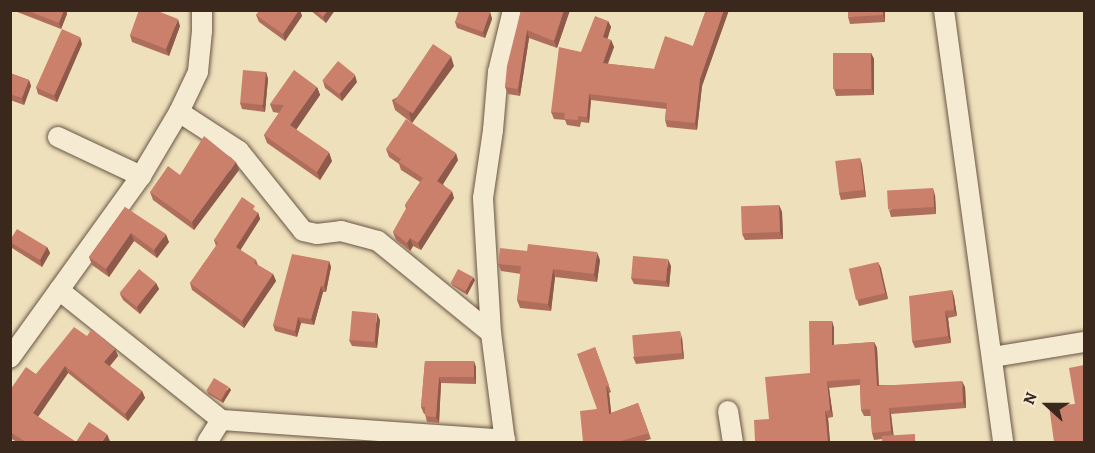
<!DOCTYPE html>
<html>
<head>
<meta charset="utf-8">
<style>
  body { margin:0 }
  #map { position:relative; width:1095px; height:453px; overflow:hidden; background:#efe0bc; font-family:Alegreya,serif }
  div>[style] { position:absolute }
  [style*='--x'] { left:calc(var(--x)*1px); top:calc(var(--y)*1px); width:calc(var(--w)*1px); rotate:calc(var(--a)*1deg) }
  .roads { filter:drop-shadow(0 0 2px #685644) drop-shadow(0 0 2px #685644) }
  .minor>* { height:20px; margin:-10px; padding:0 10px; transform-origin:10px; border-radius:10px; background:#f5ebd3 }
  .wall>* { inset:0; background:#af6e5c }
  .shaded-wall>* { inset:0; background:#8e5a4b }
  .building>* { inset:0; background:#cb806b; transform-origin:0 0 }
  span { translate:-50% -50%; white-space:nowrap; text-align:center; line-height:1.15; -webkit-text-stroke:4.5px #f5ebd3; paint-order:stroke }
  .frame { position:absolute; inset:0; border:12px solid #3b281c; pointer-events:none }
  .north { position:absolute; left:1017px; top:375px; width:60px; height:60px; -webkit-text-stroke:4px #f5ebd3; paint-order:stroke; rotate:291deg; font-size:16px; font-weight:700; line-height:24px; text-align:center; color:#3b281c }
  .north::after { content:''; display:block; margin:auto; width:21px; height:27px; background:#3b281c; clip-path:polygon(50% 0,100% 100%,50% 72%,0 100%) }
</style>
</head>
<body>
<div id="map">
  <div class="roads">
    <div class="minor">
      <div style="--x:202;--y:10;--w:21;--a:90"></div>
      <div style="--x:202;--y:31;--w:41;--a:95.6"></div>
      <div style="--x:198;--y:72;--w:44;--a:115.4"></div>
      <div style="--x:179;--y:112;--w:74;--a:120.7"></div>
      <div style="--x:141;--y:176;--w:140;--a:125.7"></div>
      <div style="--x:59;--y:290;--w:208;--a:38.7"></div>
      <div style="--x:221;--y:420;--w:26;--a:122"></div>
      <div style="--x:944;--y:10;--w:436;--a:82.2"></div>
      <div style="--x:179;--y:112;--w:72;--a:33"></div>
      <div style="--x:239;--y:151;--w:102;--a:51.3"></div>
      <div style="--x:303;--y:231;--w:14;--a:12"></div>
      <div style="--x:317;--y:234;--w:24;--a:-7"></div>
      <div style="--x:341;--y:231;--w:38;--a:15"></div>
      <div style="--x:378;--y:241;--w:146;--a:39.2"></div>
      <div style="--x:58;--y:137;--w:92;--a:25.2"></div>
      <div style="--x:993;--y:357;--w:92;--a:-9.4"></div>
      <div style="--x:10;--y:358;--w:84;--a:-54.2"></div>
      <div style="--x:728;--y:411;--w:31;--a:81"></div>
      <div style="--x:221;--y:420;--w:285;--a:4"></div>
      <div style="--x:505;--y:442;--w:110;--a:-97.3"></div>
      <div style="--x:491;--y:333;--w:135;--a:-93.4"></div>
      <div style="--x:483;--y:198;--w:69;--a:-81.6"></div>
      <div style="--x:493;--y:130;--w:58;--a:-85.1"></div>
      <div style="--x:498;--y:72;--w:64;--a:-76.4"></div>
    </div>
  </div>
  <div class="wall">
    <div style="clip-path:polygon(12px 10px,66px 10px,67px 14px,61px 29px)"></div>
    <div style="clip-path:polygon(260px 10px,300px 10px,302px 16px,285px 41px,259px 22px,256px 15px)"></div>
    <div style="clip-path:polygon(310px 10px,335px 10px,326px 23px)"></div>
    <div style="clip-path:polygon(521px 10px,570px 10px,557px 48px,529px 38px,520px 96px,508px 94px,505px 87px)"></div>
    <div style="clip-path:polygon(706px 10px,729px 10px,702px 86px,697px 130px,667px 127px,665px 120px,666px 109px,591px 100px,589px 123px,581px 122px,580px 127px,567px 125px,565px 120px,554px 119px,551px 112px,581px 52px,608px 21px,611px 27px,607px 39px,611px 40px,614px 47px,608px 64px,654px 69px,693px 46px)"></div>
    <div style="clip-path:polygon(885px 10px,885px 22px,850px 24px,848px 17px)"></div>
    <div style="clip-path:polygon(490px 12px,492px 19px,485px 38px,457px 28px,455px 22px)"></div>
    <div style="clip-path:polygon(180px 26px,169px 56px,132px 42px,130px 35px)"></div>
    <div style="clip-path:polygon(82px 44px,57px 102px,38px 94px,36px 87px)"></div>
    <div style="clip-path:polygon(871px 53px,874px 59px,874px 95px,836px 96px,834px 89px)"></div>
    <div style="clip-path:polygon(454px 66px,412px 123px,395px 110px,392px 100px)"></div>
    <div style="clip-path:polygon(266px 72px,268px 79px,265px 112px,242px 109px,240px 103px)"></div>
    <div style="clip-path:polygon(10px 73px,29px 80px,31px 86px,24px 105px,10px 100px)"></div>
    <div style="clip-path:polygon(323px 81px,357px 82px,342px 101px,325px 88px)"></div>
    <div style="clip-path:polygon(317px 87px,320px 95px,296px 130px,332px 161px,320px 180px,267px 143px,264px 135px,279px 113px,273px 112px,270px 104px)"></div>
    <div style="clip-path:polygon(386px 149px,458px 160px,443px 184px,454px 198px,421px 250px,413px 246px,410px 251px,396px 240px,393px 232px,406px 209px,405px 205px,420px 182px,401px 170px,399px 164px,389px 157px)"></div>
    <div style="clip-path:polygon(860px 158px,862px 165px,866px 197px,841px 200px,839px 193px)"></div>
    <div style="clip-path:polygon(239px 170px,194px 230px,153px 200px,150px 192px,180px 175px)"></div>
    <div style="clip-path:polygon(935px 195px,936px 214px,891px 217px,889px 210px)"></div>
    <div style="clip-path:polygon(779px 205px,782px 212px,783px 239px,745px 240px,742px 234px)"></div>
    <div style="clip-path:polygon(125px 207px,169px 242px,157px 258px,134px 241px,109px 277px,92px 265px,89px 257px)"></div>
    <div style="clip-path:polygon(258px 212px,260px 219px,240px 250px,256px 260px,258px 265px,273px 274px,276px 281px,244px 328px,192px 290px,190px 283px,216px 246px,214px 240px)"></div>
    <div style="clip-path:polygon(10px 240px,47px 247px,50px 253px,42px 267px,12px 248px)"></div>
    <div style="clip-path:polygon(600px 260px,597px 282px,555px 277px,551px 311px,520px 308px,517px 300px,521px 274px,501px 271px,498px 264px)"></div>
    <div style="clip-path:polygon(329px 261px,331px 267px,326px 292px,323px 292px,314px 325px,301px 323px,297px 337px,275px 331px,273px 325px)"></div>
    <div style="clip-path:polygon(878px 262px,888px 299px,859px 306px,857px 299px)"></div>
    <div style="clip-path:polygon(671px 266px,669px 287px,634px 284px,631px 278px)"></div>
    <div style="clip-path:polygon(475px 280px,467px 295px,453px 286px,451px 283px)"></div>
    <div style="clip-path:polygon(156px 283px,159px 289px,140px 314px,123px 300px,120px 294px)"></div>
    <div style="clip-path:polygon(952px 290px,954px 297px,957px 316px,948px 318px,951px 343px,915px 348px,912px 341px)"></div>
    <div style="clip-path:polygon(380px 320px,377px 348px,352px 346px,349px 340px)"></div>
    <div style="clip-path:polygon(832px 321px,834px 328px,834px 345px,874px 342px,877px 348px,879px 385px,965px 387px,966px 408px,891px 414px,893px 436px,917px 441px,882px 439px,874px 440px,872px 433px,871px 416px,864px 416px,861px 410px,860px 385px,829px 388px,833px 417px,828px 418px,830px 442px,755px 442px,769px 419px,810px 373px)"></div>
    <div style="clip-path:polygon(87px 336px,115px 349px,118px 356px,110px 366px,142px 391px,145px 398px,128px 421px,68px 373px,38px 417px,76px 442px,110px 441px,109px 442px,17px 442px,10px 438px,10px 390px,36px 374px)"></div>
    <div style="clip-path:polygon(682px 338px,684px 359px,636px 364px,633px 357px)"></div>
    <div style="clip-path:polygon(595px 347px,611px 392px,609px 393px,611px 413px,638px 403px,651px 439px,641px 442px,583px 442px,597px 409px)"></div>
    <div style="clip-path:polygon(425px 361px,476px 367px,476px 384px,441px 383px,439px 423px,427px 422px,425px 414px,424px 414px,421px 407px)"></div>
    <div style="clip-path:polygon(231px 390px,223px 403px,208px 394px,207px 391px)"></div>
  </div>
  <div class="shaded-wall">
    <div style="clip-path:polygon(64px 10px,66px 10px,67px 14px,61px 29px,59px 23px)"></div>
    <div style="clip-path:polygon(299px 10px,300px 10px,302px 16px,285px 41px,283px 34px)"></div>
    <div style="clip-path:polygon(328px 10px,335px 10px,326px 23px,323px 17px)"></div>
    <div style="clip-path:polygon(564px 10px,570px 10px,557px 48px,554px 41px)"></div>
    <div style="clip-path:polygon(724px 10px,729px 10px,702px 86px,697px 130px,695px 123px,700px 79px)"></div>
    <div style="clip-path:polygon(883px 10px,885px 10px,885px 22px,883px 15px)"></div>
    <div style="clip-path:polygon(490px 12px,492px 19px,485px 38px,483px 32px)"></div>
    <div style="clip-path:polygon(178px 19px,180px 26px,169px 56px,166px 49px)"></div>
    <div style="clip-path:polygon(608px 21px,611px 27px,606px 44px,603px 37px)"></div>
    <div style="clip-path:polygon(527px 30px,529px 38px,520px 96px,518px 89px)"></div>
    <div style="clip-path:polygon(80px 37px,82px 44px,57px 102px,54px 95px)"></div>
    <div style="clip-path:polygon(611px 40px,614px 47px,605px 70px,603px 63px)"></div>
    <div style="clip-path:polygon(871px 53px,874px 59px,874px 95px,872px 89px)"></div>
    <div style="clip-path:polygon(451px 56px,454px 66px,412px 123px,409px 113px)"></div>
    <div style="clip-path:polygon(266px 72px,268px 79px,265px 112px,262px 105px)"></div>
    <div style="clip-path:polygon(355px 75px,357px 82px,342px 101px,340px 94px)"></div>
    <div style="clip-path:polygon(29px 80px,31px 86px,24px 105px,22px 98px)"></div>
    <div style="clip-path:polygon(317px 87px,320px 95px,293px 134px,290px 125px)"></div>
    <div style="clip-path:polygon(589px 94px,591px 100px,589px 123px,587px 117px)"></div>
    <div style="clip-path:polygon(329px 152px,332px 161px,320px 180px,317px 172px)"></div>
    <div style="clip-path:polygon(456px 153px,458px 160px,440px 189px,437px 181px)"></div>
    <div style="clip-path:polygon(860px 158px,862px 165px,866px 197px,864px 190px)"></div>
    <div style="clip-path:polygon(236px 162px,239px 170px,194px 230px,192px 222px)"></div>
    <div style="clip-path:polygon(933px 188px,935px 195px,936px 214px,934px 207px)"></div>
    <div style="clip-path:polygon(452px 191px,454px 198px,421px 250px,418px 243px)"></div>
    <div style="clip-path:polygon(779px 205px,782px 212px,783px 239px,780px 232px)"></div>
    <div style="clip-path:polygon(258px 213px,260px 219px,238px 254px,236px 247px)"></div>
    <div style="clip-path:polygon(131px 233px,134px 241px,109px 277px,106px 269px)"></div>
    <div style="clip-path:polygon(166px 234px,169px 242px,157px 258px,154px 250px)"></div>
    <div style="clip-path:polygon(410px 238px,413px 246px,410px 251px,407px 243px)"></div>
    <div style="clip-path:polygon(47px 247px,50px 253px,42px 267px,40px 260px)"></div>
    <div style="clip-path:polygon(597px 252px,600px 260px,597px 282px,594px 274px)"></div>
    <div style="clip-path:polygon(668px 259px,671px 266px,669px 287px,666px 281px)"></div>
    <div style="clip-path:polygon(329px 261px,331px 267px,326px 292px,324px 286px)"></div>
    <div style="clip-path:polygon(878px 262px,881px 268px,888px 299px,885px 293px)"></div>
    <div style="clip-path:polygon(553px 269px,555px 277px,551px 311px,548px 304px)"></div>
    <div style="clip-path:polygon(273px 274px,276px 281px,244px 328px,242px 321px)"></div>
    <div style="clip-path:polygon(473px 277px,475px 280px,467px 295px,466px 291px)"></div>
    <div style="clip-path:polygon(156px 283px,159px 289px,140px 314px,137px 307px)"></div>
    <div style="clip-path:polygon(321px 286px,323px 292px,314px 325px,311px 319px)"></div>
    <div style="clip-path:polygon(952px 290px,954px 297px,957px 316px,954px 310px)"></div>
    <div style="clip-path:polygon(945px 311px,948px 318px,951px 343px,948px 336px)"></div>
    <div style="clip-path:polygon(377px 313px,380px 320px,377px 348px,375px 341px)"></div>
    <div style="clip-path:polygon(298px 317px,301px 323px,297px 337px,295px 331px)"></div>
    <div style="clip-path:polygon(832px 321px,834px 328px,834px 351px,832px 345px)"></div>
    <div style="clip-path:polygon(680px 331px,682px 338px,684px 359px,682px 353px)"></div>
    <div style="clip-path:polygon(874px 342px,877px 348px,879px 392px,877px 386px)"></div>
    <div style="clip-path:polygon(115px 349px,118px 356px,107px 369px,104px 362px)"></div>
    <div style="clip-path:polygon(474px 361px,476px 367px,476px 384px,474px 377px)"></div>
    <div style="clip-path:polygon(65px 366px,68px 373px,35px 421px,33px 413px)"></div>
    <div style="clip-path:polygon(439px 377px,441px 383px,439px 423px,436px 417px)"></div>
    <div style="clip-path:polygon(827px 381px,829px 388px,833px 417px,830px 410px)"></div>
    <div style="clip-path:polygon(962px 381px,965px 387px,966px 408px,963px 402px)"></div>
    <div style="clip-path:polygon(606px 386px,609px 393px,612px 420px,609px 414px)"></div>
    <div style="clip-path:polygon(229px 387px,231px 390px,223px 403px,222px 400px)"></div>
    <div style="clip-path:polygon(142px 391px,145px 398px,128px 421px,125px 414px)"></div>
    <div style="clip-path:polygon(889px 408px,891px 414px,894px 438px,891px 431px)"></div>
    <div style="clip-path:polygon(825px 411px,828px 418px,830px 442px,828px 442px)"></div>
    <div style="clip-path:polygon(107px 434px,110px 441px,109px 442px,102px 442px)"></div>
  </div>
  <div class="building">
    <div style="clip-path:polygon(26px 10px,64px 10px,59px 23px)"></div>
    <div style="clip-path:polygon(139px 10px,155px 10px,178px 19px,166px 49px,130px 35px)"></div>
    <div style="clip-path:polygon(260px 10px,299px 10px,283px 34px,256px 15px)"></div>
    <div style="clip-path:polygon(316px 10px,328px 10px,323px 17px)"></div>
    <div style="clip-path:polygon(459px 10px,484px 10px,490px 12px,483px 32px,455px 22px)"></div>
    <div style="clip-path:polygon(521px 10px,564px 10px,554px 41px,527px 30px,518px 89px,505px 87px,507px 66px)"></div>
    <div style="clip-path:polygon(706px 10px,724px 10px,700px 79px,695px 123px,665px 120px,667px 103px,589px 94px,587px 117px,578px 116px,578px 120px,564px 119px,565px 113px,551px 112px,559px 47px,581px 52px,595px 16px,608px 21px,603px 37px,611px 40px,603px 63px,654px 69px,665px 36px,693px 46px)"></div>
    <div style="clip-path:polygon(848px 10px,883px 10px,883px 15px,848px 17px)"></div>
    <div style="left:62px;top:29px;width:20px;height:64px;rotate:24deg"></div>
    <div style="left:433px;top:44px;width:22px;height:69px;rotate:34deg"></div>
    <div style="left:833px;top:53px;width:38px;height:36px"></div>
    <div style="left:338px;top:61px;width:22px;height:25px;rotate:39deg"></div>
    <div style="left:243px;top:70px;width:23px;height:33px;rotate:5deg"></div>
    <div style="clip-path:polygon(294px 70px,317px 87px,290px 125px,329px 152px,317px 172px,264px 135px,284px 105px,270px 104px)"></div>
    <div style="clip-path:polygon(10px 73px,29px 80px,22px 98px,10px 94px)"></div>
    <div style="clip-path:polygon(406px 119px,456px 153px,437px 181px,452px 191px,418px 243px,410px 238px,407px 243px,393px 232px,407px 207px,405px 205px,423px 178px,399px 162px,401px 159px,386px 149px)"></div>
    <div style="clip-path:polygon(204px 136px,236px 162px,192px 222px,150px 192px,168px 166px,180px 175px)"></div>
    <div style="left:860px;top:158px;width:32px;height:25px;rotate:83deg"></div>
    <div style="left:933px;top:188px;width:19px;height:46px;rotate:87deg"></div>
    <div style="clip-path:polygon(242px 197px,255px 206px,253px 209px,258px 213px,236px 247px,256px 260px,254px 263px,273px 274px,242px 321px,190px 283px,218px 243px,214px 240px)"></div>
    <div style="left:779px;top:205px;width:27px;height:38px;rotate:88deg"></div>
    <div style="clip-path:polygon(125px 207px,166px 234px,154px 250px,131px 233px,106px 269px,89px 257px)"></div>
    <div style="clip-path:polygon(17px 229px,47px 247px,40px 260px,10px 242px,10px 240px)"></div>
    <div style="clip-path:polygon(528px 244px,597px 252px,594px 274px,553px 269px,548px 304px,517px 300px,521px 266px,498px 264px,500px 248px,527px 251px)"></div>
    <div style="clip-path:polygon(292px 254px,329px 261px,324px 286px,321px 286px,311px 319px,298px 317px,295px 331px,273px 325px)"></div>
    <div style="left:633px;top:256px;width:35px;height:22px;rotate:5deg"></div>
    <div style="left:878px;top:262px;width:32px;height:30px;rotate:77deg"></div>
    <div style="left:139px;top:269px;width:22px;height:31px;rotate:39deg"></div>
    <div style="left:458px;top:269px;width:17px;height:16px;rotate:28deg"></div>
    <div style="clip-path:polygon(952px 290px,954px 310px,945px 311px,948px 336px,912px 341px,909px 296px)"></div>
    <div style="left:352px;top:311px;width:25px;height:29px;rotate:5deg"></div>
    <div style="clip-path:polygon(809px 321px,832px 321px,832px 345px,874px 342px,877px 386px,962px 381px,963px 402px,889px 408px,891px 431px,872px 433px,870px 409px,861px 410px,860px 379px,827px 381px,830px 410px,825px 411px,828px 442px,755px 442px,754px 420px,769px 419px,765px 377px,810px 373px)"></div>
    <div style="clip-path:polygon(74px 327px,87px 336px,92px 329px,115px 349px,104px 362px,142px 391px,125px 414px,65px 366px,33px 413px,76px 442px,89px 422px,107px 434px,102px 442px,26px 442px,10px 432px,10px 390px,26px 367px,36px 374px)"></div>
    <div style="left:680px;top:331px;width:22px;height:48px;rotate:85deg"></div>
    <div style="clip-path:polygon(595px 347px,609px 385px,606px 386px,609px 414px,638px 403px,649px 433px,617px 442px,583px 442px,580px 411px,597px 409px,577px 354px)"></div>
    <div style="clip-path:polygon(425px 361px,474px 361px,474px 377px,439px 377px,436px 417px,425px 416px,425px 407px,421px 407px)"></div>
    <div style="clip-path:polygon(1084px 365px,1084px 442px,1054px 442px,1049px 406px,1075px 404px,1069px 368px)"></div>
    <div style="left:214px;top:378px;width:17px;height:15px;rotate:31deg"></div>
    <div style="clip-path:polygon(915px 434px,915px 442px,882px 442px,882px 436px)"></div>
  </div>
  <div class="frame"></div>
  <div class="north">N</div>
</div>
</body>
</html>
